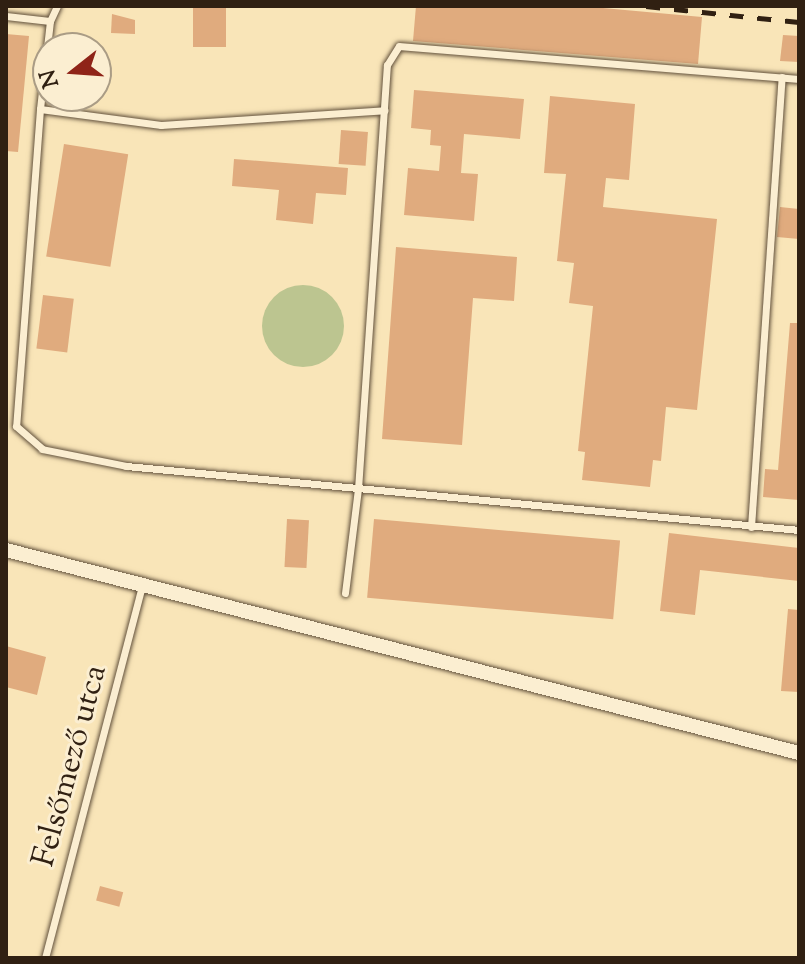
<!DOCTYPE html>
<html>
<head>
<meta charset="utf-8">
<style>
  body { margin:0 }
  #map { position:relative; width:805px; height:964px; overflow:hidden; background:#f9e5b8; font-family:"Sorts Mill Goudy",serif }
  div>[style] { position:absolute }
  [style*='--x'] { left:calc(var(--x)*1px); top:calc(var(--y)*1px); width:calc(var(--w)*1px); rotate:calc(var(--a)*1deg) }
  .green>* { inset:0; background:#bcc590 }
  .round { border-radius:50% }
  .building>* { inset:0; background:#e0ab7e; transform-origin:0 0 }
  .roads { filter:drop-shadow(0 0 2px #62513c) drop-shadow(0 0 2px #62513c) }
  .service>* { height:7px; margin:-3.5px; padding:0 3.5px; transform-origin:3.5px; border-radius:3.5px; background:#fbeed1 }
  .minor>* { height:14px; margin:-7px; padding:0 7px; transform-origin:7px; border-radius:7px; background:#fbeed1 }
  .rail>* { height:5px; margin-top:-2.5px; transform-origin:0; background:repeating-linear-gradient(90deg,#302012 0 14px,transparent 0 28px) }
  span { translate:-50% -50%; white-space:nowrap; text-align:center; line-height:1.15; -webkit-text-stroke:6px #fbeed1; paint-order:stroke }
  .street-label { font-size:32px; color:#302012 }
  .frame { position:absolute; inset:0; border:8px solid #302012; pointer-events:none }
  .north { position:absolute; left:32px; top:32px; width:80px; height:80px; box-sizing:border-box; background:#fbeed1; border:2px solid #aa9c85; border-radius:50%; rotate:253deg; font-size:22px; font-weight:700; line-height:32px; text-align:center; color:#302012 }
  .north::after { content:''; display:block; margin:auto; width:28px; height:36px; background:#8f2418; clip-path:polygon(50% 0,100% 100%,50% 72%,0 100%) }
</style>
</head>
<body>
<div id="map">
  <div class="green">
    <div class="round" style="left:262px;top:285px;width:82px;height:82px"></div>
  </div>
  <div class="building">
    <div style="left:193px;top:6px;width:33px;height:41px"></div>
    <div style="clip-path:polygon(416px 6px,581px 6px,702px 17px,698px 64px,413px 41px)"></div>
    <div style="clip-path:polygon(112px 14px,135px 20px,135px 34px,111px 33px)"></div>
    <div style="clip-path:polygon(6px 34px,29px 36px,18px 152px,6px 151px)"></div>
    <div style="clip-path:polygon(783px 35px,799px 36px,799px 62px,780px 61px)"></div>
    <div style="clip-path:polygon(414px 90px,524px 99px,520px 139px,464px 134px,461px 173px,478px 174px,474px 221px,404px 215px,408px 168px,439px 171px,441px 146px,430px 145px,431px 130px,411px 128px)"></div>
    <div style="clip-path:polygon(550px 96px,635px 104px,629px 180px,606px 178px,603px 207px,717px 219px,697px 410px,666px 407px,661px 461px,653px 460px,650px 487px,582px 480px,585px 452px,578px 451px,593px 306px,569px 303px,574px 263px,557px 261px,566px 174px,544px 173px)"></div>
    <div style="left:341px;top:130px;width:27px;height:34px;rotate:4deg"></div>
    <div style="left:64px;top:144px;width:65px;height:114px;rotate:9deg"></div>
    <div style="clip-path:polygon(234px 159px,348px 168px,346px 195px,316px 193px,313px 224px,276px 220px,279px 190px,232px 186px)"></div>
    <div style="clip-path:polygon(780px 207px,799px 209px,799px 239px,777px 237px)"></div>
    <div style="clip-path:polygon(396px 247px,517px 257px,514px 301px,473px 298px,462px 445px,382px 439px)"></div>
    <div style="left:43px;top:295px;width:31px;height:54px;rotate:7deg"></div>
    <div style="clip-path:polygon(790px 323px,799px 323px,799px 500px,763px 497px,765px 469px,778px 470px)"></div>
    <div style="left:287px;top:519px;width:22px;height:48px;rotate:3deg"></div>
    <div style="left:374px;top:519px;width:247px;height:79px;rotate:5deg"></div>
    <div style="clip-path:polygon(669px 533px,799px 548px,799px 581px,700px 570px,695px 615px,660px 611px)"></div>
    <div style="clip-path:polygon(788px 609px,799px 610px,799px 692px,781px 691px)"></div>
    <div style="clip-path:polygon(6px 646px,46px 657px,37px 695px,6px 687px)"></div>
    <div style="left:100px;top:886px;width:24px;height:15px;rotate:15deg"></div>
  </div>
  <div class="roads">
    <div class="service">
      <div style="--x:57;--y:6;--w:17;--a:115"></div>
      <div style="--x:50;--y:21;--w:89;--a:96.5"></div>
      <div style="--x:40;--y:109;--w:318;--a:94.3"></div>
      <div style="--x:16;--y:426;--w:35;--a:41"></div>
      <div style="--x:42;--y:449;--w:86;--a:11.4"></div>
      <div style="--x:126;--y:466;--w:676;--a:5.43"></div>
      <div style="--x:6;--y:16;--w:44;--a:6.5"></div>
      <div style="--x:40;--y:109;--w:122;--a:7.5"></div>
      <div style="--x:161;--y:125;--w:224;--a:-3.8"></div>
      <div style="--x:751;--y:527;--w:451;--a:-86.1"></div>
      <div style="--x:345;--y:593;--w:105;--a:-82.9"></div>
      <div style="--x:358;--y:489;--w:425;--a:-86.1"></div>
      <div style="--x:387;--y:65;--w:22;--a:-58"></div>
      <div style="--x:399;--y:46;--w:401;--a:4.7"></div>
      <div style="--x:45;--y:958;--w:385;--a:-75.4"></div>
    </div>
    <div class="minor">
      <div style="--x:6;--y:550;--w:819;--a:14.36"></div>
    </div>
  </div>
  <div class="rail">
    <div style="--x:646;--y:6;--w:154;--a:6"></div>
  </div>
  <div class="street-label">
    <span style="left:71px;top:766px;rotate:-75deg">Felsőmező utca</span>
  </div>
  <div class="frame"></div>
  <div class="north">N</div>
</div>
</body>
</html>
